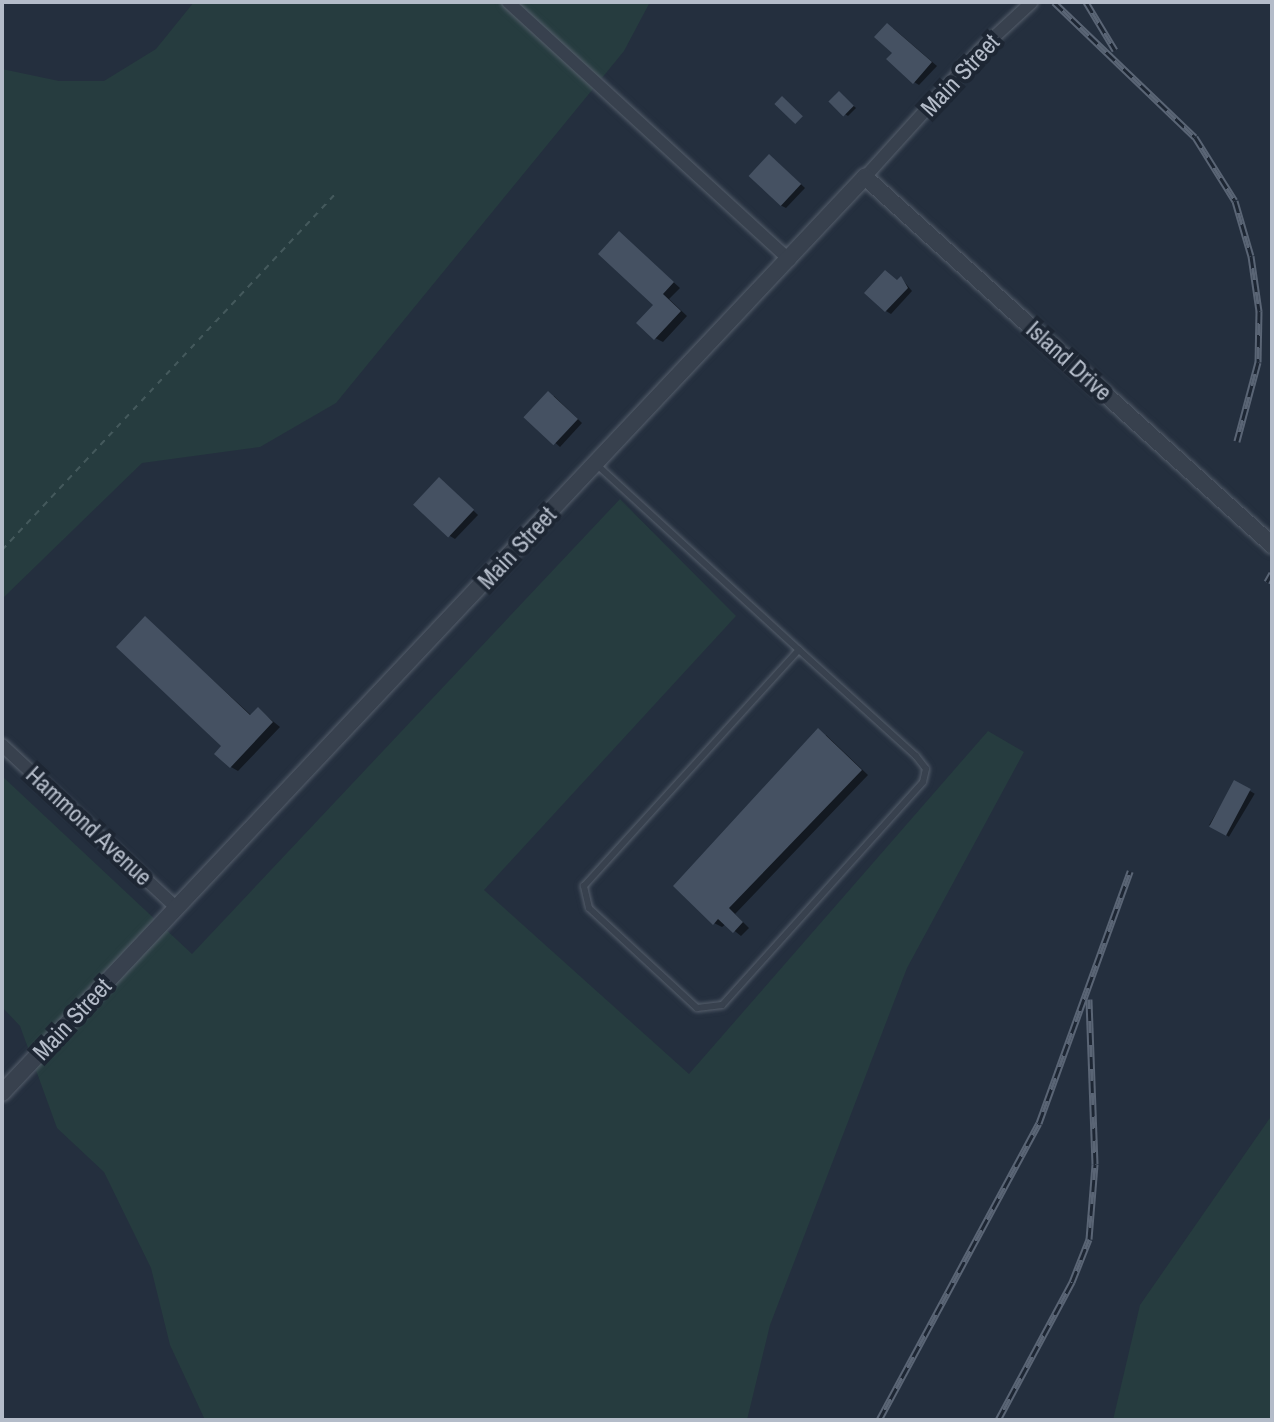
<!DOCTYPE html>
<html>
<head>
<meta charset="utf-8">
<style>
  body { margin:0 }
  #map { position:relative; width:1274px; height:1422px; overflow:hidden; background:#242f3e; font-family:"Archivo Narrow",sans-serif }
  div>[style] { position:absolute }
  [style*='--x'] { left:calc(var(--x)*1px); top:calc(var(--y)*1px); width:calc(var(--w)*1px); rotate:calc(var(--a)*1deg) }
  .green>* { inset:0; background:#263c3f }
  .shadow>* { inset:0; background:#0007; transform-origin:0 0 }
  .building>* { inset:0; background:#455162; transform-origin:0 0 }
  .path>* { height:2px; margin-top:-1px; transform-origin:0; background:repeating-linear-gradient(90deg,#44595c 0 6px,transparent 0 12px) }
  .roads { filter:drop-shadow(0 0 2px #565f6c) drop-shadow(0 0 2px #565f6c) }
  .service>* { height:6px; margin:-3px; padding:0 3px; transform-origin:3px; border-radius:3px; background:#38414e }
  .minor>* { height:12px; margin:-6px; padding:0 6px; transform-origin:6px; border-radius:6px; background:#38414e }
  .tertiary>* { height:16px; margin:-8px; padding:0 8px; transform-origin:8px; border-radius:8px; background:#38414e }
  .rail>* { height:7px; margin-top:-3.5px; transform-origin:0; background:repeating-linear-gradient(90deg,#1d2633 0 12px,#5a6575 0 24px); box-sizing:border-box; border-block:2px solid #5a6575 }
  span { translate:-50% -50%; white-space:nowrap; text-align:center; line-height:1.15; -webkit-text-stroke:8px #1d2633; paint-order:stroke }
  .street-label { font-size:24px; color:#b4bcc9 }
  .frame { position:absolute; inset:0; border:4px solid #b4bcc9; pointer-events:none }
</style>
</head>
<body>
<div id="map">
  <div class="green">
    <div style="clip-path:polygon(194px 2px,650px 2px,624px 51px,336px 403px,260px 447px,142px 463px,2px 599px,2px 69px,59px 81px,104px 81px,156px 49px)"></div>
    <div style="clip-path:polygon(620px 499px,736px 616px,484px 890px,689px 1074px,988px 731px,1024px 752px,907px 968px,770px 1325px,747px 1420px,205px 1420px,170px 1345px,151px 1268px,104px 1172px,57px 1128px,20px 1026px,2px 1007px,2px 776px,192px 954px)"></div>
    <div style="clip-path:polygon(1272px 1115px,1272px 1420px,1113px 1420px,1140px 1305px)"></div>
  </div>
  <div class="shadow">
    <div style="clip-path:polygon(893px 28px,937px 66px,919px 85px,914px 82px)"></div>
    <div style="clip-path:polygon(842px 96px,856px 108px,848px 116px,845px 114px)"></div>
    <div style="clip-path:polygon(775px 160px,805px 188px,786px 208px,780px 205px)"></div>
    <div style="clip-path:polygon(620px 234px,680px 288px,669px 299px,687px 316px,663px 342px,655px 338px,656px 304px)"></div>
    <div style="clip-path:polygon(901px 278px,912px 291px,891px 314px,886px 311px)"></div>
    <div style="clip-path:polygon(554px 396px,582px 423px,560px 447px,526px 417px)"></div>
    <div style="clip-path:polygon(445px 483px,478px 515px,455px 539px,450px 536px)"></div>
    <div style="clip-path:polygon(146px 619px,252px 716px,258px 709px,280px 727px,238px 771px,231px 767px,224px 746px)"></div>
    <div style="clip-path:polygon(826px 735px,868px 775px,735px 914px,749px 928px,741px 936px,726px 924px,722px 927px,714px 923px)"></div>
    <div style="left:1235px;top:782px;width:23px;height:50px;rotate:31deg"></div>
  </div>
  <div class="building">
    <div style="clip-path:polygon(887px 23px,932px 62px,913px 84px,886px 59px,892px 53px,874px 37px)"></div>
    <div style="left:839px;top:91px;width:21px;height:15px;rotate:45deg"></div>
    <div style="left:782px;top:96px;width:29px;height:11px;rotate:44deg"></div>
    <div style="left:769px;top:154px;width:44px;height:30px;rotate:43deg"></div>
    <div style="clip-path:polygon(619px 231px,674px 282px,663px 294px,681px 311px,654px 340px,636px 323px,653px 305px,598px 254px)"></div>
    <div style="clip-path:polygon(885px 270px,897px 280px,901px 276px,908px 288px,885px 312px,864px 293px)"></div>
    <div style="left:548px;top:391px;width:41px;height:36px;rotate:43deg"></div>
    <div style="left:439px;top:477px;width:48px;height:38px;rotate:43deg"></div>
    <div style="clip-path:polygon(145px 616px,250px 715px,258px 707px,273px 722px,230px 768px,214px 754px,221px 746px,116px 647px)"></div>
    <div style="clip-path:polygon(818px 728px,862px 770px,729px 908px,743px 922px,733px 933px,718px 919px,713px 925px,673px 886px)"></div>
    <div style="left:1234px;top:780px;width:19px;height:53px;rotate:28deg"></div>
  </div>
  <div class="path">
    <div style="--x:2;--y:550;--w:490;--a:-46.9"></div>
  </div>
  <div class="roads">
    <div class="service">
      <div style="--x:596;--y:464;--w:275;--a:42.5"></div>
      <div style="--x:799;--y:650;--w:158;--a:42.2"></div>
      <div style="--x:916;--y:756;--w:16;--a:52"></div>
      <div style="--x:926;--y:769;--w:13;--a:103"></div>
      <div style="--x:923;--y:782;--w:300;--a:132"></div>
      <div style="--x:722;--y:1005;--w:25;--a:173"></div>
      <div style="--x:697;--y:1008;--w:147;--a:-137.2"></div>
      <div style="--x:589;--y:908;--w:23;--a:-103"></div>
      <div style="--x:584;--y:886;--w:319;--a:-47.7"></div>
    </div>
    <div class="minor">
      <div style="--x:508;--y:2;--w:382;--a:42.5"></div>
      <div style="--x:865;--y:177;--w:173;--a:-47.8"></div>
      <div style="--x:981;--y:49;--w:69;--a:-42.7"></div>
      <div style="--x:2;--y:745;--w:238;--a:43"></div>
    </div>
    <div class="tertiary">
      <div style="--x:2;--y:1093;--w:1259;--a:-46.71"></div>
      <div style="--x:865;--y:177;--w:549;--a:42.12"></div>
    </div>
  </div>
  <div class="rail">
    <div style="--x:1054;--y:2;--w:195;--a:43.8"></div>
    <div style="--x:1195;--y:137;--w:75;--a:58"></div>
    <div style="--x:1235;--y:201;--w:57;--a:73.8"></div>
    <div style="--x:1251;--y:256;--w:56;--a:81.7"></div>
    <div style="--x:1259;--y:311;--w:51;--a:91.1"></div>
    <div style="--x:1258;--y:362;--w:82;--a:104.9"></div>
    <div style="--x:1086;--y:2;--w:56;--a:58.9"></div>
    <div style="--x:1267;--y:582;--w:10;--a:-61"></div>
    <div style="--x:879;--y:1420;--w:337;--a:-61.7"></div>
    <div style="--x:1039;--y:1123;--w:268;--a:-70.1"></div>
    <div style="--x:998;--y:1420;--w:157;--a:-61.8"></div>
    <div style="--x:1072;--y:1282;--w:46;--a:-68.4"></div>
    <div style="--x:1089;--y:1239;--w:75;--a:-85.4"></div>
    <div style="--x:1095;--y:1164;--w:165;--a:-92.1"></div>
  </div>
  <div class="street-label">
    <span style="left:960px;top:75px;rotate:-47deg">Main Street</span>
    <span style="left:1069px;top:361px;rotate:42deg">Island Drive</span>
    <span style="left:517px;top:548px;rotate:-47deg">Main Street</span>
    <span style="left:89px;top:826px;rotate:43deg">Hammond Avenue</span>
    <span style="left:72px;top:1019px;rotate:-47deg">Main Street</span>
  </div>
  <div class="frame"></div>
</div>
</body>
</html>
